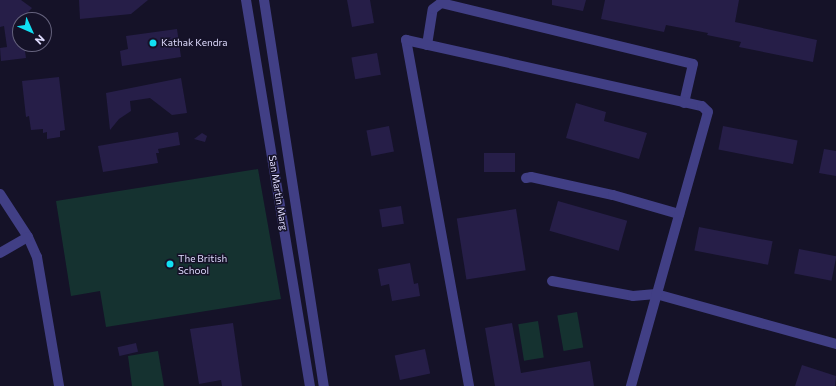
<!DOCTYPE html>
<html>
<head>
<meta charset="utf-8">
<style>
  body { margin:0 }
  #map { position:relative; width:836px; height:386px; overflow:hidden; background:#151228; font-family:Commissioner,sans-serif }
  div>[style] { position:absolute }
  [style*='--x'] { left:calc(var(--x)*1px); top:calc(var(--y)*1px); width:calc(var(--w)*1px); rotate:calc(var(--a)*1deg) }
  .green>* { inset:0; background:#153230; transform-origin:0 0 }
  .building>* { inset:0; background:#261e48; transform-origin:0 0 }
  .minor>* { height:10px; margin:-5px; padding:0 5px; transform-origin:5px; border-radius:5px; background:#413f85 }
  .dots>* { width:11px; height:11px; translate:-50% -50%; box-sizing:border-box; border:2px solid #151228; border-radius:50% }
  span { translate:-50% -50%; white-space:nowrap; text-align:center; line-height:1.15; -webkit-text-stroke:3px #151228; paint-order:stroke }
  .poi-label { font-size:10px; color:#dedbfd }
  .left { translate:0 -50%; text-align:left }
  .street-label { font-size:10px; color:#dedbfd }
  .north { position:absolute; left:12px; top:12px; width:40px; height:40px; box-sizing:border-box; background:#151228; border:1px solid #65627d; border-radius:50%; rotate:135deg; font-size:11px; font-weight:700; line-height:16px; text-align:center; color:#dedbfd }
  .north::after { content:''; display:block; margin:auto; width:14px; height:18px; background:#11e0f3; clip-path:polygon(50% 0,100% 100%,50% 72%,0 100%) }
</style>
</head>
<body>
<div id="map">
  <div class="green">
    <div style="clip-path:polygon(258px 169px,281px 299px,106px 327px,100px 291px,71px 296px,56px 201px)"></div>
    <div style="left:577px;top:312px;width:36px;height:20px;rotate:80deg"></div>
    <div style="left:538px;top:321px;width:37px;height:20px;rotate:81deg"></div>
    <div style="clip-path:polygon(158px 351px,164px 386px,132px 386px,128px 356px)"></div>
  </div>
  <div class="building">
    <div style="clip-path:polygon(0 0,21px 0,32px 8px,20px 20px,20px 44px,24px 44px,26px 58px,1px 61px,0 48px,7px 47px,4px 26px,0 27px)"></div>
    <div style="clip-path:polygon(79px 0,148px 0,131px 14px,80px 19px)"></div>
    <div style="clip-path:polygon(347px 0,370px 0,374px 23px,352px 27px)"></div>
    <div style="clip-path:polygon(552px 0,586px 0,583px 11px,552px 5px)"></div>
    <div style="clip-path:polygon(605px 0,739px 0,735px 22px,817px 40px,813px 62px,739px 47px,741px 42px,707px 35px,708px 33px,666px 25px,664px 32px,601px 19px)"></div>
    <div style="clip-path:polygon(177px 29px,181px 57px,122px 66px,120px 51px,128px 49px,126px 36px)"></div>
    <div style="left:377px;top:53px;width:22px;height:26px;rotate:80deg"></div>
    <div style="clip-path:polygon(59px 77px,65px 130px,60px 131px,60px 137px,47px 139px,47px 132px,43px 133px,43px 129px,31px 130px,29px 116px,26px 117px,22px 81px)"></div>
    <div style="clip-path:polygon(181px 78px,187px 113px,172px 115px,150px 98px,130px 101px,131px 111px,119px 119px,110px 130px,106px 93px)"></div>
    <div style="clip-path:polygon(576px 103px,606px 112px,604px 121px,647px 133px,639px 159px,566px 138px)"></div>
    <div style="left:389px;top:126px;width:26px;height:23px;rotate:79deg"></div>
    <div style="left:723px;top:126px;width:76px;height:24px;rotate:11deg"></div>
    <div style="clip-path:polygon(178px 132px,180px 145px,158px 149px,159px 153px,156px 153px,158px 163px,103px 172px,98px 146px)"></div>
    <div style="clip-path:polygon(202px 133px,207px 136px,205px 142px,194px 139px)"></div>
    <div style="clip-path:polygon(824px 149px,836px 151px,836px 176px,819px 173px)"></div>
    <div style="left:515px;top:153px;width:19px;height:31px;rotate:90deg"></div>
    <div style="left:558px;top:201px;width:72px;height:31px;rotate:16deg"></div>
    <div style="left:401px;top:206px;width:18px;height:22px;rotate:81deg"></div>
    <div style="left:516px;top:209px;width:62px;height:60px;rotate:81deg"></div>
    <div style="left:699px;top:227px;width:75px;height:24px;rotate:11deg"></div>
    <div style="left:799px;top:249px;width:38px;height:25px;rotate:11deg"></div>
    <div style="clip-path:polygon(410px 263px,414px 284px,418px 283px,420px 296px,392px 301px,389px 284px,381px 286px,378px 269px)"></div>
    <div style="clip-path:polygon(233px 323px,242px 386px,222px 386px,221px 380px,199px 384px,190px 329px)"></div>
    <div style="clip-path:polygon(512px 323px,521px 373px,590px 361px,594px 386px,495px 386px,485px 328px)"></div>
    <div style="left:136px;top:343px;width:9px;height:19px;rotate:77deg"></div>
    <div style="left:425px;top:349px;width:25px;height:31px;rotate:78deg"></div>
    <div style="clip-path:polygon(802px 365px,836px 376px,835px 386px,795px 386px)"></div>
  </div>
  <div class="minor">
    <div style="--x:246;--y:0;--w:391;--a:80.6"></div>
    <div style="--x:264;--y:0;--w:391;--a:81.2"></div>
    <div style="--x:427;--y:45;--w:36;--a:-81"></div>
    <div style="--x:433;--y:9;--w:10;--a:-37"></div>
    <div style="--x:441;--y:3;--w:259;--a:13.6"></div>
    <div style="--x:693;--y:64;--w:40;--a:103"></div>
    <div style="--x:526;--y:178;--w:5;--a:-11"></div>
    <div style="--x:531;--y:177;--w:84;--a:12.4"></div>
    <div style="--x:613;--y:195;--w:69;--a:16.1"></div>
    <div style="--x:0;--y:194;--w:51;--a:56.9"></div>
    <div style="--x:28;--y:237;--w:22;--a:66"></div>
    <div style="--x:37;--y:257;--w:131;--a:80.3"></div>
    <div style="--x:0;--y:253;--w:32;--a:-30"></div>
    <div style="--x:552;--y:281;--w:82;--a:10.5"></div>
    <div style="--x:633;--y:296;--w:23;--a:-5"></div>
    <div style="--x:656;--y:294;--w:187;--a:15.5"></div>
    <div style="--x:469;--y:386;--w:352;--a:-100.3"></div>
    <div style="--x:406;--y:40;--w:303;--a:12.6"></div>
    <div style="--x:702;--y:106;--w:8;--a:45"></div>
    <div style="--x:708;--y:112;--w:285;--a:105.7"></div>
  </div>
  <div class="dots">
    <div style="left:153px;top:43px;background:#11e0f3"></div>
    <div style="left:170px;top:264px;background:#11e0f3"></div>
  </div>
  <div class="poi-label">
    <span class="left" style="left:161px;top:43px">Kathak Kendra</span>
    <span class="left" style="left:178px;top:264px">The British<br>School</span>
  </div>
  <div class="street-label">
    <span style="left:278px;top:193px;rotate:81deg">San Martin Marg</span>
  </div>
  <div class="north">N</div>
</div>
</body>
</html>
